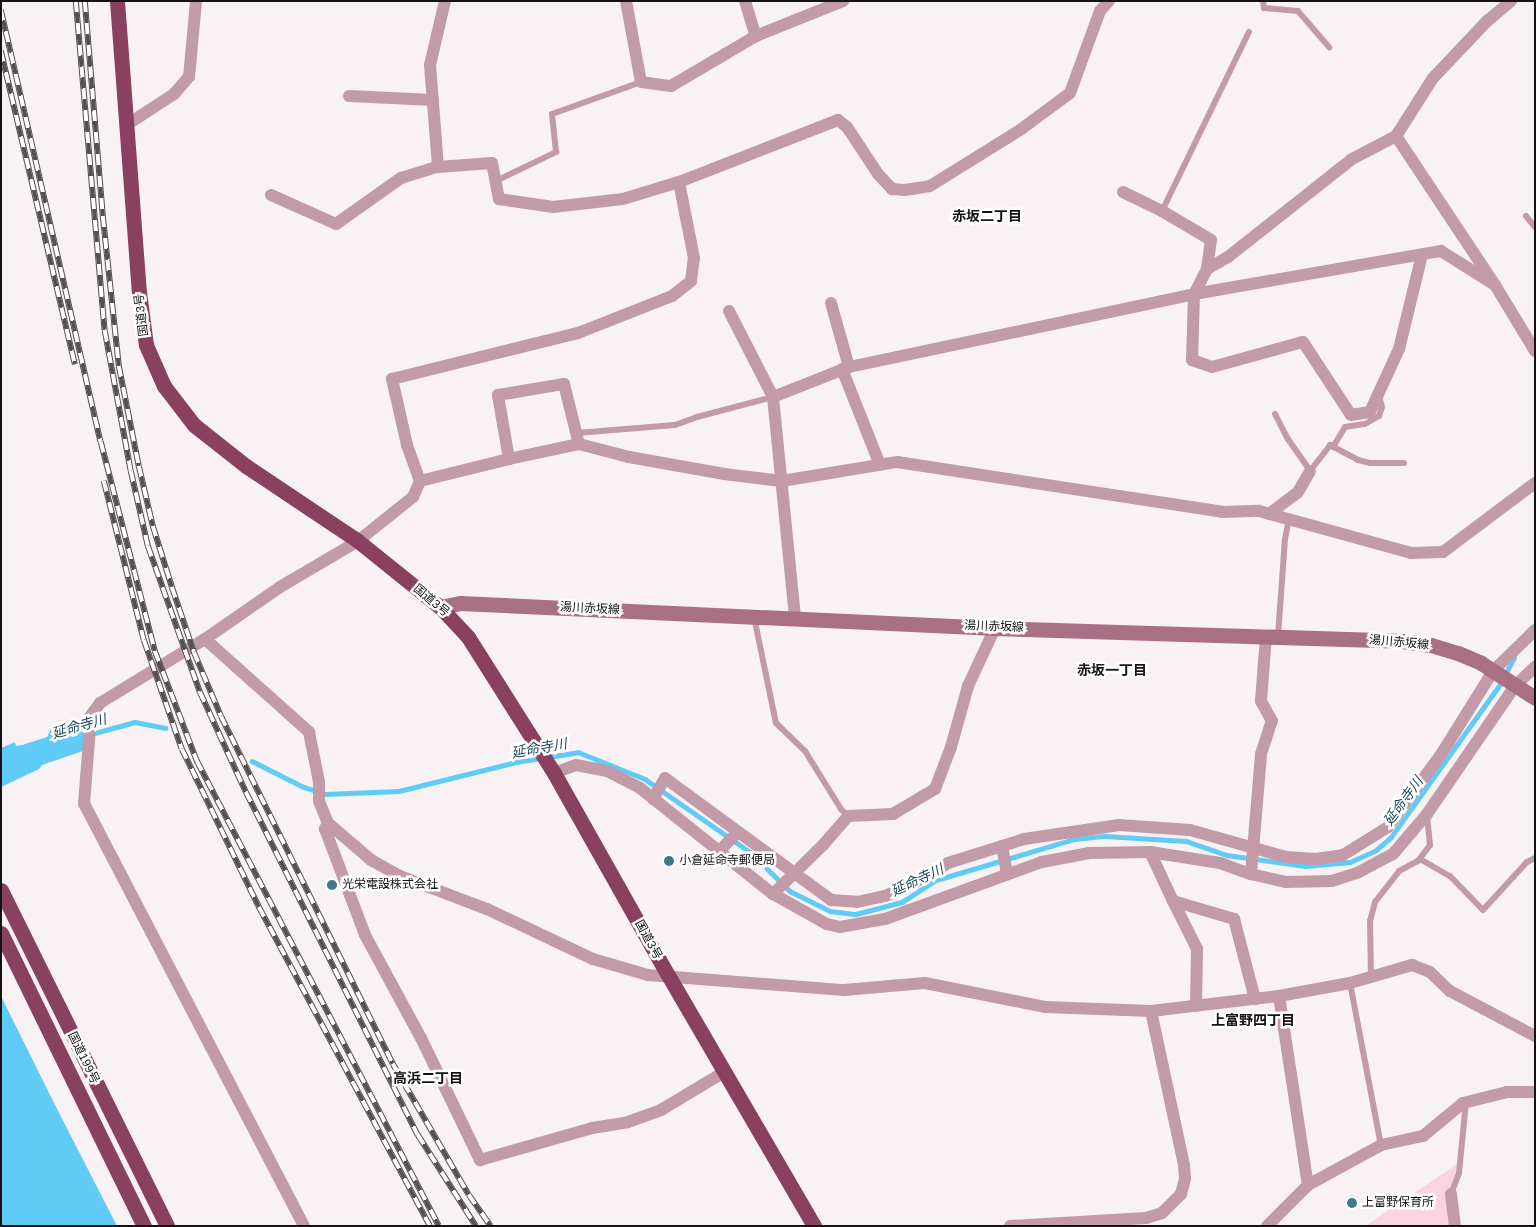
<!DOCTYPE html>
<html>
<head>
<meta charset="utf-8">
<style>
  body { margin:0 }
  #map { position:relative; width:1536px; height:1227px; overflow:hidden; background:#f9f2f4; font-family:Helvetica,"Noto Sans JP",sans-serif }
  div>[style] { position:absolute }
  [style*='--x'] { left:calc(var(--x)*1px); top:calc(var(--y)*1px); width:calc(var(--w)*1px); rotate:calc(var(--a)*1deg) }
  .green>* { inset:0; background:#fad5e1 }
  .water>* { inset:0; background:#60cbf6 }
  .stream>* { height:4.5px; margin:-2.25px; padding:0 2.25px; transform-origin:2.25px; border-radius:2.25px; background:#60cbf6 }
  .service>* { height:6px; margin:-3px; padding:0 3px; transform-origin:3px; border-radius:3px; background:#c39ba8 }
  .minor>* { height:12px; margin:-6px; padding:0 6px; transform-origin:6px; border-radius:6px; background:#c39ba8 }
  .secondary>* { height:15px; margin:-7.5px; padding:0 7.5px; transform-origin:7.5px; border-radius:7.5px; background:#a96f84 }
  .trunk>* { height:15px; margin:-7.5px; padding:0 7.5px; transform-origin:7.5px; border-radius:7.5px; background:#8a405f }
  .rail>* { height:5.5px; margin-top:-2.75px; transform-origin:0; background:repeating-linear-gradient(90deg,#fff 0 11px,#545052 0 22px); box-sizing:border-box; border-block:1px solid #545052 }
  .dots>* { width:14px; height:14px; translate:-50% -50%; box-sizing:border-box; border:2px solid #fff; border-radius:50% }
  span { translate:-50% -50%; white-space:nowrap; text-align:center; line-height:1.15; -webkit-text-stroke:5px #fff; paint-order:stroke }
  .street-label { font-size:12px; color:#141213 }
  .poi-label { font-size:12px; color:#141213 }
  .left { translate:0 -50%; text-align:left }
  .neighbourhood-label { font-size:14px; color:#141213; font-weight:700 }
  .water-label { font-size:14px; color:#1b495b; font-style:italic }
  .frame { position:absolute; inset:0; border:2px solid #141213; pointer-events:none }
</style>
</head>
<body>
<div id="map">
  <div class="green">
    <div style="clip-path:polygon(1460px 1162px,1451px 1194px,1455px 1226px,1365px 1226px)"></div>
  </div>
  <div class="water">
    <div style="clip-path:polygon(73px 726px,84px 733px,83px 751px,42px 765px,39px 769px,1px 787px,1px 748px,15px 742px,16px 746px,22px 745px,47px 737px,51px 729px,71px 731px)"></div>
    <div style="clip-path:polygon(1px 996px,52px 1099px,117px 1226px,1px 1226px)"></div>
  </div>
  <div class="stream">
    <div style="--x:91;--y:734;--w:46;--a:-15.3"></div>
    <div style="--x:135;--y:722;--w:31;--a:11"></div>
    <div style="--x:548;--y:757;--w:30;--a:-9"></div>
    <div style="--x:578;--y:752;--w:72;--a:21.9"></div>
    <div style="--x:645;--y:779;--w:128;--a:34.8"></div>
    <div style="--x:750;--y:852;--w:56;--a:44.3"></div>
    <div style="--x:790;--y:891;--w:45;--a:26.6"></div>
    <div style="--x:830;--y:911;--w:26;--a:7"></div>
    <div style="--x:856;--y:914;--w:48;--a:-14.6"></div>
    <div style="--x:902;--y:902;--w:40;--a:-32.9"></div>
    <div style="--x:936;--y:880;--w:144;--a:-16.5"></div>
    <div style="--x:1074;--y:839;--w:31;--a:-6"></div>
    <div style="--x:1105;--y:836;--w:81;--a:3.5"></div>
    <div style="--x:1186;--y:841;--w:43;--a:18.9"></div>
    <div style="--x:1227;--y:855;--w:79;--a:8"></div>
    <div style="--x:1305;--y:866;--w:45;--a:-5.1"></div>
    <div style="--x:1350;--y:862;--w:27;--a:-24"></div>
    <div style="--x:1375;--y:851;--w:21;--a:-41"></div>
    <div style="--x:1391;--y:837;--w:188;--a:-54.5"></div>
    <div style="--x:1500;--y:684;--w:30;--a:-62"></div>
    <div style="--x:252;--y:761;--w:58;--a:26.6"></div>
    <div style="--x:304;--y:787;--w:22;--a:18"></div>
    <div style="--x:325;--y:794;--w:74;--a:-2.3"></div>
    <div style="--x:399;--y:791;--w:121;--a:-13.9"></div>
    <div style="--x:516;--y:762;--w:24;--a:-9"></div>
  </div>
  <div class="service">
    <div style="--x:1263;--y:1;--w:7;--a:82"></div>
    <div style="--x:1264;--y:8;--w:34;--a:5"></div>
    <div style="--x:1298;--y:11;--w:48;--a:49.3"></div>
    <div style="--x:496;--y:181;--w:67;--a:-25.8"></div>
    <div style="--x:556;--y:152;--w:38;--a:-96"></div>
    <div style="--x:552;--y:114;--w:95;--a:-19.8"></div>
    <div style="--x:1162;--y:211;--w:199;--a:-64.1"></div>
    <div style="--x:1526;--y:216;--w:14;--a:51"></div>
    <div style="--x:1275;--y:414;--w:28;--a:63"></div>
    <div style="--x:1288;--y:439;--w:39;--a:55"></div>
    <div style="--x:1310;--y:471;--w:33;--a:-52"></div>
    <div style="--x:1330;--y:445;--w:32;--a:28"></div>
    <div style="--x:1358;--y:460;--w:12;--a:14"></div>
    <div style="--x:1370;--y:463;--w:34;--a:0"></div>
    <div style="--x:577;--y:433;--w:98;--a:-4.7"></div>
    <div style="--x:675;--y:425;--w:23;--a:-20"></div>
    <div style="--x:697;--y:417;--w:79;--a:-14.7"></div>
    <div style="--x:1333;--y:447;--w:23;--a:-59"></div>
    <div style="--x:1345;--y:427;--w:20;--a:-9"></div>
    <div style="--x:1365;--y:424;--w:16;--a:-30"></div>
    <div style="--x:1379;--y:416;--w:9;--a:-72"></div>
    <div style="--x:1382;--y:407;--w:12;--a:-104"></div>
    <div style="--x:754;--y:617;--w:108;--a:78.3"></div>
    <div style="--x:776;--y:723;--w:40;--a:44"></div>
    <div style="--x:805;--y:751;--w:68;--a:58.2"></div>
    <div style="--x:841;--y:809;--w:10;--a:45"></div>
    <div style="--x:1278;--y:636;--w:97;--a:-85.9"></div>
    <div style="--x:1285;--y:539;--w:20;--a:-79"></div>
    <div style="--x:1420;--y:859;--w:34;--a:30"></div>
    <div style="--x:1450;--y:876;--w:47;--a:45.9"></div>
    <div style="--x:1483;--y:910;--w:65;--a:-47.5"></div>
    <div style="--x:1527;--y:862;--w:9;--a:-27"></div>
    <div style="--x:1371;--y:978;--w:57;--a:-91"></div>
    <div style="--x:1370;--y:921;--w:20;--a:-75"></div>
    <div style="--x:1375;--y:902;--w:39;--a:-52"></div>
    <div style="--x:1399;--y:871;--w:21;--a:-28"></div>
    <div style="--x:1418;--y:861;--w:20;--a:-53"></div>
    <div style="--x:1430;--y:845;--w:29;--a:-96"></div>
    <div style="--x:1350;--y:983;--w:165;--a:79.2"></div>
    <div style="--x:1451;--y:1194;--w:22;--a:-69"></div>
    <div style="--x:1459;--y:1173;--w:71;--a:-84.4"></div>
  </div>
  <div class="minor">
    <div style="--x:445;--y:1;--w:66;--a:103.2"></div>
    <div style="--x:430;--y:65;--w:102;--a:85.5"></div>
    <div style="--x:438;--y:167;--w:54;--a:-4.2"></div>
    <div style="--x:492;--y:163;--w:37;--a:79"></div>
    <div style="--x:499;--y:199;--w:55;--a:8.4"></div>
    <div style="--x:553;--y:207;--w:70;--a:-6.5"></div>
    <div style="--x:623;--y:199;--w:59;--a:-16.9"></div>
    <div style="--x:679;--y:182;--w:171;--a:-21.3"></div>
    <div style="--x:838;--y:120;--w:11;--a:38"></div>
    <div style="--x:847;--y:127;--w:56;--a:56.6"></div>
    <div style="--x:878;--y:174;--w:21;--a:47"></div>
    <div style="--x:892;--y:189;--w:13;--a:4"></div>
    <div style="--x:905;--y:190;--w:25;--a:-9"></div>
    <div style="--x:930;--y:186;--w:106;--a:-31.9"></div>
    <div style="--x:1020;--y:130;--w:62;--a:-36.5"></div>
    <div style="--x:1070;--y:93;--w:87;--a:-69.9"></div>
    <div style="--x:1100;--y:11;--w:13;--a:-48"></div>
    <div style="--x:626;--y:1;--w:82;--a:79.5"></div>
    <div style="--x:641;--y:82;--w:30;--a:8"></div>
    <div style="--x:671;--y:86;--w:99;--a:-30.5"></div>
    <div style="--x:756;--y:36;--w:94;--a:-21.9"></div>
    <div style="--x:745;--y:1;--w:37;--a:73"></div>
    <div style="--x:1511;--y:1;--w:30;--a:140"></div>
    <div style="--x:1488;--y:20;--w:80;--a:133.5"></div>
    <div style="--x:1433;--y:78;--w:69;--a:122.5"></div>
    <div style="--x:1396;--y:136;--w:179;--a:56.4"></div>
    <div style="--x:1495;--y:285;--w:77;--a:58.8"></div>
    <div style="--x:349;--y:96;--w:84;--a:2.7"></div>
    <div style="--x:128;--y:124;--w:55;--a:-33.1"></div>
    <div style="--x:174;--y:94;--w:23;--a:-49"></div>
    <div style="--x:189;--y:77;--w:76;--a:-84.7"></div>
    <div style="--x:1123;--y:192;--w:43;--a:26"></div>
    <div style="--x:1162;--y:211;--w:57;--a:30.6"></div>
    <div style="--x:1211;--y:240;--w:29;--a:98"></div>
    <div style="--x:1207;--y:269;--w:28;--a:117"></div>
    <div style="--x:1194;--y:294;--w:66;--a:91.7"></div>
    <div style="--x:1192;--y:360;--w:21;--a:19"></div>
    <div style="--x:1212;--y:367;--w:94;--a:-15.4"></div>
    <div style="--x:1303;--y:342;--w:87;--a:56.7"></div>
    <div style="--x:1351;--y:415;--w:19;--a:-9"></div>
    <div style="--x:1370;--y:412;--w:69;--a:-65.3"></div>
    <div style="--x:1399;--y:349;--w:97;--a:-76.3"></div>
    <div style="--x:271;--y:195;--w:71;--a:24"></div>
    <div style="--x:336;--y:224;--w:80;--a:-35.3"></div>
    <div style="--x:401;--y:178;--w:39;--a:-17"></div>
    <div style="--x:1207;--y:269;--w:24;--a:-30"></div>
    <div style="--x:1228;--y:257;--w:158;--a:-38.3"></div>
    <div style="--x:1352;--y:159;--w:50;--a:-27.6"></div>
    <div style="--x:831;--y:303;--w:66;--a:74.3"></div>
    <div style="--x:729;--y:311;--w:97;--a:62.9"></div>
    <div style="--x:773;--y:397;--w:222;--a:84.3"></div>
    <div style="--x:842;--y:369;--w:103;--a:68.4"></div>
    <div style="--x:773;--y:397;--w:82;--a:-21.5"></div>
    <div style="--x:849;--y:367;--w:353;--a:-11.9"></div>
    <div style="--x:1194;--y:294;--w:251;--a:-9.9"></div>
    <div style="--x:1441;--y:251;--w:64;--a:32.2"></div>
    <div style="--x:509;--y:459;--w:65;--a:-99.8"></div>
    <div style="--x:498;--y:395;--w:67;--a:-9.5"></div>
    <div style="--x:564;--y:384;--w:62;--a:76"></div>
    <div style="--x:420;--y:481;--w:92;--a:-13.9"></div>
    <div style="--x:509;--y:459;--w:72;--a:-12.1"></div>
    <div style="--x:579;--y:444;--w:52;--a:14.6"></div>
    <div style="--x:629;--y:457;--w:97;--a:10.1"></div>
    <div style="--x:724;--y:474;--w:58;--a:6.9"></div>
    <div style="--x:782;--y:481;--w:117;--a:-9.4"></div>
    <div style="--x:897;--y:462;--w:329;--a:8.7"></div>
    <div style="--x:1222;--y:512;--w:37;--a:-2"></div>
    <div style="--x:1259;--y:511;--w:158;--a:15.4"></div>
    <div style="--x:1411;--y:553;--w:32;--a:-2"></div>
    <div style="--x:1443;--y:552;--w:115;--a:-36.9"></div>
    <div style="--x:1269;--y:514;--w:36;--a:-37"></div>
    <div style="--x:1298;--y:492;--w:24;--a:-60"></div>
    <div style="--x:205;--y:639;--w:140;--a:41.8"></div>
    <div style="--x:309;--y:732;--w:51;--a:78.7"></div>
    <div style="--x:319;--y:782;--w:19;--a:90"></div>
    <div style="--x:319;--y:801;--w:24;--a:68"></div>
    <div style="--x:328;--y:823;--w:57;--a:40.7"></div>
    <div style="--x:371;--y:860;--w:33;--a:29"></div>
    <div style="--x:400;--y:876;--w:93;--a:20.8"></div>
    <div style="--x:487;--y:909;--w:117;--a:25.3"></div>
    <div style="--x:593;--y:959;--w:57;--a:16.2"></div>
    <div style="--x:648;--y:975;--w:197;--a:4.4"></div>
    <div style="--x:844;--y:990;--w:81;--a:-4.9"></div>
    <div style="--x:925;--y:983;--w:122;--a:11.3"></div>
    <div style="--x:1045;--y:1007;--w:106;--a:2.2"></div>
    <div style="--x:1151;--y:1011;--w:129;--a:-6.7"></div>
    <div style="--x:1279;--y:996;--w:72;--a:-10.4"></div>
    <div style="--x:1350;--y:983;--w:65;--a:-16.2"></div>
    <div style="--x:1412;--y:965;--w:19;--a:21"></div>
    <div style="--x:1430;--y:972;--w:28;--a:44"></div>
    <div style="--x:1450;--y:991;--w:96;--a:27.9"></div>
    <div style="--x:554;--y:773;--w:23;--a:-20"></div>
    <div style="--x:576;--y:765;--w:32;--a:11"></div>
    <div style="--x:607;--y:771;--w:37;--a:27"></div>
    <div style="--x:640;--y:788;--w:170;--a:38.6"></div>
    <div style="--x:773;--y:894;--w:62;--a:29.1"></div>
    <div style="--x:827;--y:924;--w:13;--a:13"></div>
    <div style="--x:840;--y:927;--w:46;--a:-10.1"></div>
    <div style="--x:885;--y:919;--w:167;--a:-20"></div>
    <div style="--x:1042;--y:862;--w:48;--a:-10.8"></div>
    <div style="--x:1089;--y:853;--w:61;--a:-0.9"></div>
    <div style="--x:1150;--y:852;--w:71;--a:8.9"></div>
    <div style="--x:1220;--y:863;--w:33;--a:20"></div>
    <div style="--x:1251;--y:874;--w:36;--a:13"></div>
    <div style="--x:1286;--y:882;--w:46;--a:-1.2"></div>
    <div style="--x:1332;--y:881;--w:28;--a:-18"></div>
    <div style="--x:1359;--y:872;--w:38;--a:-28"></div>
    <div style="--x:1393;--y:854;--w:52;--a:-49.6"></div>
    <div style="--x:1427;--y:814;--w:155;--a:-55.5"></div>
    <div style="--x:1515;--y:686;--w:28;--a:-44"></div>
    <div style="--x:653;--y:799;--w:24;--a:-60"></div>
    <div style="--x:665;--y:778;--w:206;--a:36.3"></div>
    <div style="--x:831;--y:900;--w:26;--a:4"></div>
    <div style="--x:857;--y:902;--w:29;--a:-12"></div>
    <div style="--x:885;--y:896;--w:30;--a:-24"></div>
    <div style="--x:912;--y:884;--w:42;--a:-30.3"></div>
    <div style="--x:948;--y:863;--w:80;--a:-17.5"></div>
    <div style="--x:1024;--y:839;--w:96;--a:-8.4"></div>
    <div style="--x:1119;--y:825;--w:71;--a:4"></div>
    <div style="--x:1190;--y:830;--w:100;--a:15.7"></div>
    <div style="--x:1286;--y:857;--w:30;--a:4"></div>
    <div style="--x:1316;--y:859;--w:27;--a:-8"></div>
    <div style="--x:1343;--y:855;--w:53;--a:-31.9"></div>
    <div style="--x:1388;--y:827;--w:92;--a:-53.9"></div>
    <div style="--x:1442;--y:753;--w:97;--a:-58.1"></div>
    <div style="--x:1493;--y:671;--w:59;--a:-44.3"></div>
    <div style="--x:328;--y:823;--w:7;--a:117"></div>
    <div style="--x:325;--y:829;--w:113;--a:69.3"></div>
    <div style="--x:365;--y:935;--w:117;--a:61.5"></div>
    <div style="--x:421;--y:1038;--w:136;--a:64.2"></div>
    <div style="--x:480;--y:1160;--w:116;--a:-15.9"></div>
    <div style="--x:592;--y:1128;--w:36;--a:-9"></div>
    <div style="--x:628;--y:1122;--w:35;--a:-20"></div>
    <div style="--x:661;--y:1110;--w:74;--a:-31.1"></div>
    <div style="--x:1002;--y:846;--w:28;--a:80"></div>
    <div style="--x:718;--y:852;--w:28;--a:-45"></div>
    <div style="--x:1150;--y:852;--w:54;--a:64.9"></div>
    <div style="--x:1173;--y:901;--w:64;--a:16.4"></div>
    <div style="--x:1234;--y:919;--w:83;--a:75.3"></div>
    <div style="--x:1251;--y:874;--w:120;--a:-85.2"></div>
    <div style="--x:1261;--y:754;--w:35;--a:-72"></div>
    <div style="--x:1272;--y:721;--w:23;--a:-119"></div>
    <div style="--x:1261;--y:701;--w:65;--a:-85.6"></div>
    <div style="--x:773;--y:894;--w:70;--a:-44.4"></div>
    <div style="--x:823;--y:845;--w:38;--a:-49"></div>
    <div style="--x:848;--y:816;--w:45;--a:-2.5"></div>
    <div style="--x:893;--y:814;--w:49;--a:-30.8"></div>
    <div style="--x:935;--y:789;--w:45;--a:-69.1"></div>
    <div style="--x:951;--y:747;--w:63;--a:-74.4"></div>
    <div style="--x:968;--y:686;--w:64;--a:-65"></div>
    <div style="--x:1173;--y:901;--w:54;--a:63.4"></div>
    <div style="--x:1197;--y:949;--w:57;--a:91"></div>
    <div style="--x:1279;--y:996;--w:191;--a:81.3"></div>
    <div style="--x:1451;--y:1194;--w:32;--a:83"></div>
    <div style="--x:304;--y:1226;--w:476;--a:-117.5"></div>
    <div style="--x:84;--y:804;--w:89;--a:-85.5"></div>
    <div style="--x:91;--y:715;--w:15;--a:-53"></div>
    <div style="--x:100;--y:703;--w:123;--a:-31.4"></div>
    <div style="--x:205;--y:639;--w:91;--a:-34.7"></div>
    <div style="--x:280;--y:587;--w:91;--a:-30.5"></div>
    <div style="--x:358;--y:541;--w:70;--a:-38.7"></div>
    <div style="--x:413;--y:497;--w:17;--a:-66"></div>
    <div style="--x:420;--y:481;--w:38;--a:-110"></div>
    <div style="--x:407;--y:445;--w:68;--a:-102.8"></div>
    <div style="--x:392;--y:379;--w:192;--a:-13.9"></div>
    <div style="--x:578;--y:333;--w:101;--a:-21.5"></div>
    <div style="--x:672;--y:296;--w:24;--a:-38"></div>
    <div style="--x:691;--y:281;--w:23;--a:-83"></div>
    <div style="--x:694;--y:258;--w:77;--a:-101.2"></div>
    <div style="--x:1010;--y:1226;--w:136;--a:-3.4"></div>
    <div style="--x:1146;--y:1218;--w:17;--a:-17"></div>
    <div style="--x:1162;--y:1213;--w:27;--a:-45"></div>
    <div style="--x:1181;--y:1194;--w:16;--a:-75"></div>
    <div style="--x:1185;--y:1179;--w:14;--a:-94"></div>
    <div style="--x:1184;--y:1165;--w:157;--a:-102.1"></div>
    <div style="--x:1267;--y:1226;--w:58;--a:-45"></div>
    <div style="--x:1308;--y:1185;--w:83;--a:-28.7"></div>
    <div style="--x:1381;--y:1145;--w:43;--a:-12.1"></div>
    <div style="--x:1423;--y:1136;--w:52;--a:-39.5"></div>
    <div style="--x:1463;--y:1103;--w:45;--a:-14"></div>
    <div style="--x:1507;--y:1092;--w:28;--a:0"></div>
  </div>
  <div class="secondary">
    <div style="--x:440;--y:607;--w:20;--a:-11"></div>
    <div style="--x:460;--y:603;--w:536;--a:2.68"></div>
    <div style="--x:995;--y:628;--w:407;--a:1.8"></div>
    <div style="--x:1402;--y:641;--w:29;--a:8"></div>
    <div style="--x:1431;--y:645;--w:28;--a:17"></div>
    <div style="--x:1458;--y:653;--w:25;--a:23"></div>
    <div style="--x:1481;--y:663;--w:64;--a:32.9"></div>
  </div>
  <div class="trunk">
    <div style="--x:117;--y:1;--w:292;--a:85.7"></div>
    <div style="--x:139;--y:292;--w:53;--a:82.5"></div>
    <div style="--x:146;--y:345;--w:45;--a:66.3"></div>
    <div style="--x:164;--y:386;--w:49;--a:52.4"></div>
    <div style="--x:194;--y:425;--w:66;--a:38.3"></div>
    <div style="--x:246;--y:466;--w:135;--a:33.8"></div>
    <div style="--x:358;--y:541;--w:105;--a:38.8"></div>
    <div style="--x:440;--y:607;--w:41;--a:47"></div>
    <div style="--x:468;--y:637;--w:161;--a:57.7"></div>
    <div style="--x:554;--y:773;--w:232;--a:60.6"></div>
    <div style="--x:668;--y:975;--w:290;--a:59.8"></div>
    <div style="--x:1;--y:890;--w:375;--a:63.7"></div>
    <div style="--x:1;--y:933;--w:326;--a:64"></div>
  </div>
  <div class="rail">
    <div style="--x:76;--y:1;--w:331;--a:85"></div>
    <div style="--x:105;--y:331;--w:142;--a:79.5"></div>
    <div style="--x:131;--y:471;--w:77;--a:77.2"></div>
    <div style="--x:148;--y:546;--w:155;--a:70.4"></div>
    <div style="--x:200;--y:692;--w:110;--a:65.3"></div>
    <div style="--x:246;--y:792;--w:384;--a:63.4"></div>
    <div style="--x:418;--y:1135;--w:108;--a:57.5"></div>
    <div style="--x:85;--y:1;--w:216;--a:85.2"></div>
    <div style="--x:103;--y:216;--w:151;--a:83.9"></div>
    <div style="--x:119;--y:366;--w:102;--a:78.7"></div>
    <div style="--x:139;--y:466;--w:62;--a:76.9"></div>
    <div style="--x:153;--y:526;--w:64;--a:72.7"></div>
    <div style="--x:172;--y:587;--w:69;--a:71.3"></div>
    <div style="--x:194;--y:652;--w:69;--a:67.1"></div>
    <div style="--x:221;--y:716;--w:388;--a:63.7"></div>
    <div style="--x:393;--y:1064;--w:151;--a:59.9"></div>
    <div style="--x:469;--y:1195;--w:38;--a:55"></div>
    <div style="--x:1;--y:10;--w:443;--a:77"></div>
    <div style="--x:101;--y:442;--w:216;--a:75.5"></div>
    <div style="--x:155;--y:651;--w:118;--a:69.1"></div>
    <div style="--x:197;--y:761;--w:524;--a:62.51"></div>
    <div style="--x:1;--y:51;--w:322;--a:76.7"></div>
    <div style="--x:104;--y:481;--w:164;--a:75.9"></div>
    <div style="--x:144;--y:640;--w:115;--a:70.8"></div>
    <div style="--x:182;--y:749;--w:176;--a:64"></div>
    <div style="--x:259;--y:907;--w:362;--a:61.8"></div>
  </div>
  <div class="dots">
    <div style="left:669px;top:861px;background:#3e7891"></div>
    <div style="left:332px;top:885px;background:#3e7891"></div>
    <div style="left:1352px;top:1203px;background:#3e7891"></div>
  </div>
  <div class="street-label">
    <span style="left:142px;top:315px;rotate:-97deg">国道3号</span>
    <span style="left:431px;top:601px;rotate:40deg">国道3号</span>
    <span style="left:590px;top:609px;rotate:3deg">湯川赤坂線</span>
    <span style="left:994px;top:627px;rotate:2deg">湯川赤坂線</span>
    <span style="left:1399px;top:643px;rotate:5deg">湯川赤坂線</span>
    <span style="left:648px;top:940px;rotate:61deg">国道3号</span>
    <span style="left:83px;top:1058px;rotate:64deg">国道199号</span>
  </div>
  <div class="poi-label">
    <span class="left" style="left:679px;top:861px">小倉延命寺郵便局</span>
    <span class="left" style="left:342px;top:885px">光栄電設株式会社</span>
    <span class="left" style="left:1362px;top:1203px">上富野保育所</span>
  </div>
  <div class="neighbourhood-label">
    <span style="left:987px;top:216px">赤坂二丁目</span>
    <span style="left:1112px;top:670px">赤坂一丁目</span>
    <span style="left:1253px;top:1020px">上富野四丁目</span>
    <span style="left:428px;top:1078px">高浜二丁目</span>
  </div>
  <div class="water-label">
    <span style="left:79px;top:726px;rotate:-16deg">延命寺川</span>
    <span style="left:539px;top:748px;rotate:-10deg">延命寺川</span>
    <span style="left:1403px;top:801px;rotate:-54deg">延命寺川</span>
    <span style="left:917px;top:880px;rotate:-25deg">延命寺川</span>
  </div>
  <div class="frame"></div>
</div>
</body>
</html>
